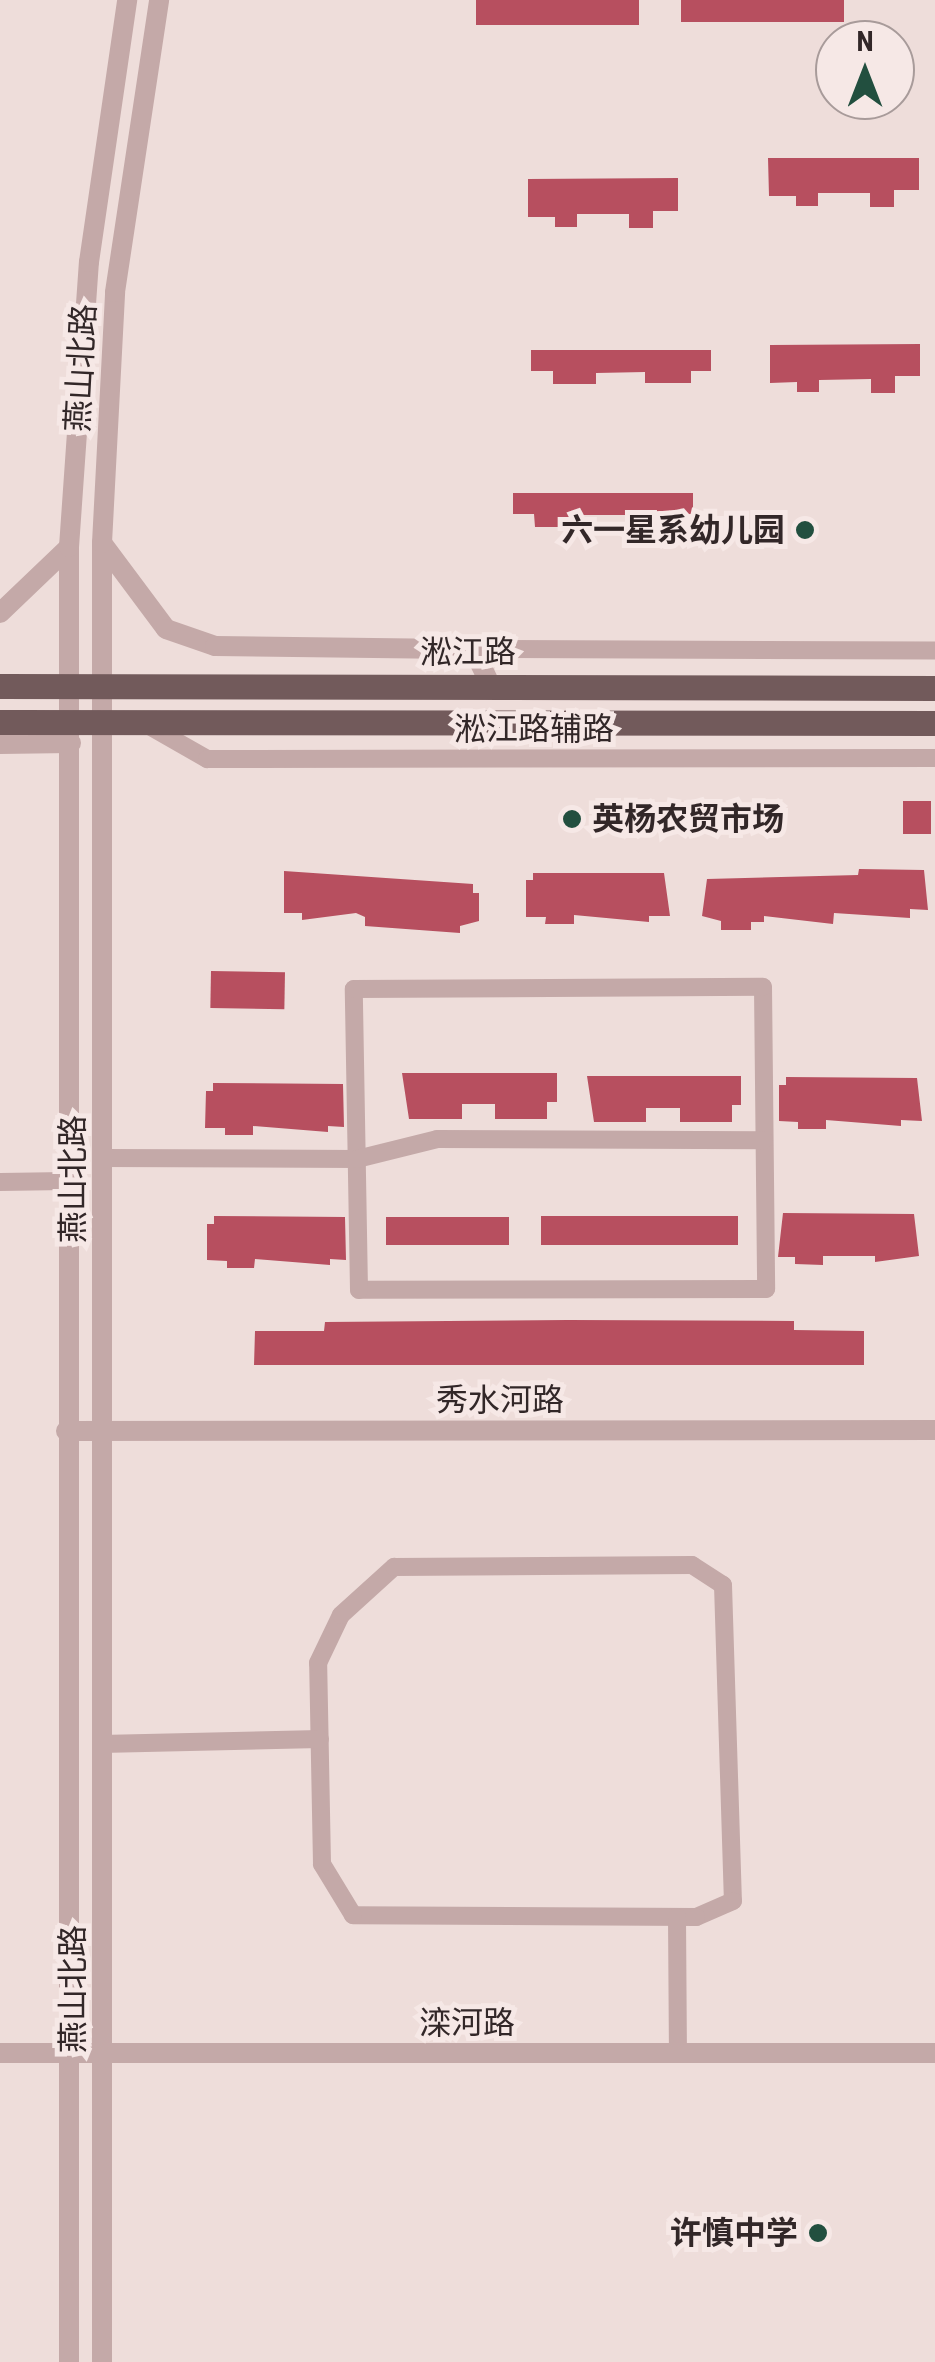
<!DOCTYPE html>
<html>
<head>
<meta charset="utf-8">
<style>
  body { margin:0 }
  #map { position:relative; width:935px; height:2362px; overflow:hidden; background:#eeddda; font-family:"Roboto Condensed","Noto Sans SC",sans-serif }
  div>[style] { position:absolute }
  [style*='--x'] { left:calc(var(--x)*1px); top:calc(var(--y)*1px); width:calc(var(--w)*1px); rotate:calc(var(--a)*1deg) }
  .building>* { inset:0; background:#b74f5f; transform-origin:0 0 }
  .minor>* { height:18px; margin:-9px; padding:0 9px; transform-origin:9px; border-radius:9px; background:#c4a9a8 }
  .tertiary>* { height:20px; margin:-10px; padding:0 10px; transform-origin:10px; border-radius:10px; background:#c4a9a8 }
  .primary>* { height:25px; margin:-12.5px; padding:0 12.5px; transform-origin:12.5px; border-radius:12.5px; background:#725a5b }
  .dots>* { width:28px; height:28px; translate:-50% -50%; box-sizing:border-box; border:5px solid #f6e8e6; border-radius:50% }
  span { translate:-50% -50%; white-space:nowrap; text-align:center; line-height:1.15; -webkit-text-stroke:10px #f6e8e6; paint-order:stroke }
  .street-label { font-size:32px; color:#322728 }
  .poi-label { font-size:32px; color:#322728; font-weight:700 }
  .right { translate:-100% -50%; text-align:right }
  .left { translate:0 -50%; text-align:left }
  .north { position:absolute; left:815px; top:20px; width:100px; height:100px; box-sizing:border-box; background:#f6e8e6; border:2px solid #a89b9a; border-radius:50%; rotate:0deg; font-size:28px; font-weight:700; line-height:40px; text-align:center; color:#322728 }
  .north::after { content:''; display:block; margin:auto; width:35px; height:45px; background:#224f3f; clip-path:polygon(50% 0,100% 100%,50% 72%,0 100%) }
</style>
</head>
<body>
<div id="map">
  <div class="building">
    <div style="left:476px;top:0;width:163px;height:25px"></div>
    <div style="left:681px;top:0;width:163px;height:22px"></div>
    <div style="clip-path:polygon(768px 158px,919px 158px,919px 190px,894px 190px,894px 207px,870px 207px,870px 193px,818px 193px,818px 206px,796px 206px,796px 196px,769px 196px)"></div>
    <div style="clip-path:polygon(678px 178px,678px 211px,653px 211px,653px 228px,629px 228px,629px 214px,577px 214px,577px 227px,555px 227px,555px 217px,528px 217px,528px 179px)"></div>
    <div style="clip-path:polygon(920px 344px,920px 376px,895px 376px,895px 393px,871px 393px,871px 379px,819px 380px,819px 392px,797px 392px,797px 382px,770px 383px,770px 345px)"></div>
    <div style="clip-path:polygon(531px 350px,711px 350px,711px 371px,691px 371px,691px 383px,645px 383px,645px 372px,596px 373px,596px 384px,553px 384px,553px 371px,531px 371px)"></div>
    <div style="clip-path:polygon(513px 493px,693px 493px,693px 514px,673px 514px,673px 526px,627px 526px,627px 515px,578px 515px,578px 527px,535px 527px,534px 514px,513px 514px)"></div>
    <div style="left:931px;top:801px;width:33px;height:28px;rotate:90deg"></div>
    <div style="clip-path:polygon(859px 869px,924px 870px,928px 910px,910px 909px,910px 918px,834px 913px,833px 924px,764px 916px,764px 922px,751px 922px,751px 930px,721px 930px,721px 921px,702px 916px,707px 879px,858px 875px)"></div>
    <div style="clip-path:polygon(284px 871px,473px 884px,473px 893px,479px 893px,479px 921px,460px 926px,460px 933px,365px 926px,365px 917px,356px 913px,302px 920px,302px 913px,284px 913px)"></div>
    <div style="clip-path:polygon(533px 873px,664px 873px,670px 916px,649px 916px,649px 922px,574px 915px,574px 924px,545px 924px,546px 917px,526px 917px,526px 880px,533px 880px)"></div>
    <div style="left:211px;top:971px;width:74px;height:37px;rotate:1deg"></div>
    <div style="clip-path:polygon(402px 1073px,557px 1073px,557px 1102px,547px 1102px,547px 1119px,495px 1119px,495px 1104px,462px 1104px,462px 1119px,409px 1119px)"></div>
    <div style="clip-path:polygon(587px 1076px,741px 1076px,741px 1105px,732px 1105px,732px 1122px,680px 1122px,680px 1108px,646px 1108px,646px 1122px,594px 1122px)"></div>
    <div style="clip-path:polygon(786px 1077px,917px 1078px,922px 1121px,901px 1120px,901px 1126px,826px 1120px,826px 1129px,798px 1129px,798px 1122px,779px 1121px,779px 1085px,786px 1085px)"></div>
    <div style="clip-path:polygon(213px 1083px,343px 1084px,344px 1127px,328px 1126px,328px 1132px,253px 1126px,253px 1135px,225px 1135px,225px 1128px,205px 1128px,206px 1091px,213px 1091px)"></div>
    <div style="clip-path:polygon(783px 1213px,914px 1214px,919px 1256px,875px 1262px,875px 1256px,823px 1256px,823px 1265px,795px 1264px,795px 1257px,778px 1257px)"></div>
    <div style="clip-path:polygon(214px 1216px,345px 1217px,346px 1260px,330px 1259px,330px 1265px,255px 1259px,254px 1268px,227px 1268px,227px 1261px,207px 1260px,207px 1224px,214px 1224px)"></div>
    <div style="left:541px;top:1216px;width:197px;height:29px"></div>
    <div style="left:509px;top:1217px;width:28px;height:123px;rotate:90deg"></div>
    <div style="clip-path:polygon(568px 1320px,794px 1321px,794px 1330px,864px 1331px,864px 1365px,254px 1365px,255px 1331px,324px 1331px,325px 1322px)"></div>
  </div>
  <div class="minor">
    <div style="--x:473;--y:649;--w:462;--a:0.2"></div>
    <div style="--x:144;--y:723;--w:73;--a:29.7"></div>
    <div style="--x:207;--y:759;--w:728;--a:-0.08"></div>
    <div style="--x:763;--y:987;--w:302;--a:89.4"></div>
    <div style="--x:766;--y:1289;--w:407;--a:179.9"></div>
    <div style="--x:359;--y:1290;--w:301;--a:-91"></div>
    <div style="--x:354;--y:989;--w:409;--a:-0.3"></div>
    <div style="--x:103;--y:1158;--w:254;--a:0.2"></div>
    <div style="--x:357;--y:1159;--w:82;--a:-14"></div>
    <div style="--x:437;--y:1139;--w:327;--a:0.2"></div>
    <div style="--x:0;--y:1182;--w:66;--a:-0.9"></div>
    <div style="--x:692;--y:1565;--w:37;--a:33"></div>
    <div style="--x:723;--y:1585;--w:316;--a:88.2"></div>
    <div style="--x:733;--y:1901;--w:40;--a:156.6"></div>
    <div style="--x:696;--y:1917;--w:343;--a:-179.7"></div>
    <div style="--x:353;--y:1915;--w:60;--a:-121.3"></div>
    <div style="--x:322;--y:1864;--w:201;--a:-91.1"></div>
    <div style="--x:318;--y:1663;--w:53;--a:-64.4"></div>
    <div style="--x:341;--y:1615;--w:72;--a:-42.2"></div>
    <div style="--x:394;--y:1567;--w:298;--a:-0.4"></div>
    <div style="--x:101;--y:1744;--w:219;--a:-1.3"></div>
    <div style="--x:677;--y:1917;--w:135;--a:89.6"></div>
  </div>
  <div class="tertiary">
    <div style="--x:102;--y:543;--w:107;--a:53.3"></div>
    <div style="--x:166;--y:629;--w:52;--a:19.1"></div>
    <div style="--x:215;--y:646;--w:258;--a:0.7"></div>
    <div style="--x:473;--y:649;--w:39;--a:64"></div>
    <div style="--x:0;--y:613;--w:95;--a:-43.7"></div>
    <div style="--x:0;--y:744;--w:71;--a:-0.8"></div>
    <div style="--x:66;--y:1431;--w:869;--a:-0.07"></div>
    <div style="--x:0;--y:2053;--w:935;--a:0"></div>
    <div style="--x:69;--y:2362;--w:1815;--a:-90"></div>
    <div style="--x:69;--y:547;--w:286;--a:-86"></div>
    <div style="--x:89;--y:262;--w:265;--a:-81.7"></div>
    <div style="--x:102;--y:2362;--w:1819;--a:-90"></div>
    <div style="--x:102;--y:543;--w:251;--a:-87"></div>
    <div style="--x:115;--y:292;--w:295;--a:-81.4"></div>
  </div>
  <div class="primary">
    <div style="--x:0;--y:686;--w:935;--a:0.12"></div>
    <div style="--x:0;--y:722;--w:935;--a:0.06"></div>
  </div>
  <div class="dots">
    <div style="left:805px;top:530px;background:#224f3f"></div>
    <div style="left:572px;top:819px;background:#224f3f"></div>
    <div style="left:818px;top:2233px;background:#224f3f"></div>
  </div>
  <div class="street-label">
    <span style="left:81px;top:368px;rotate:-87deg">燕山北路</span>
    <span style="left:468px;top:652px">淞江路</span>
    <span style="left:534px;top:729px">淞江路辅路</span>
    <span style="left:73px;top:1179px;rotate:-90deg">燕山北路</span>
    <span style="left:500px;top:1400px">秀水河路</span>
    <span style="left:73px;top:1989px;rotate:-90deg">燕山北路</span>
    <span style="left:467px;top:2023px">滦河路</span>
  </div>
  <div class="poi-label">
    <span class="right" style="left:785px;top:530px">六一星系幼儿园</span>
    <span class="left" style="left:592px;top:819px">英杨农贸市场</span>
    <span class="right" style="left:798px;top:2233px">许慎中学</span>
  </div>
  <div class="north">N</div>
</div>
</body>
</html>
